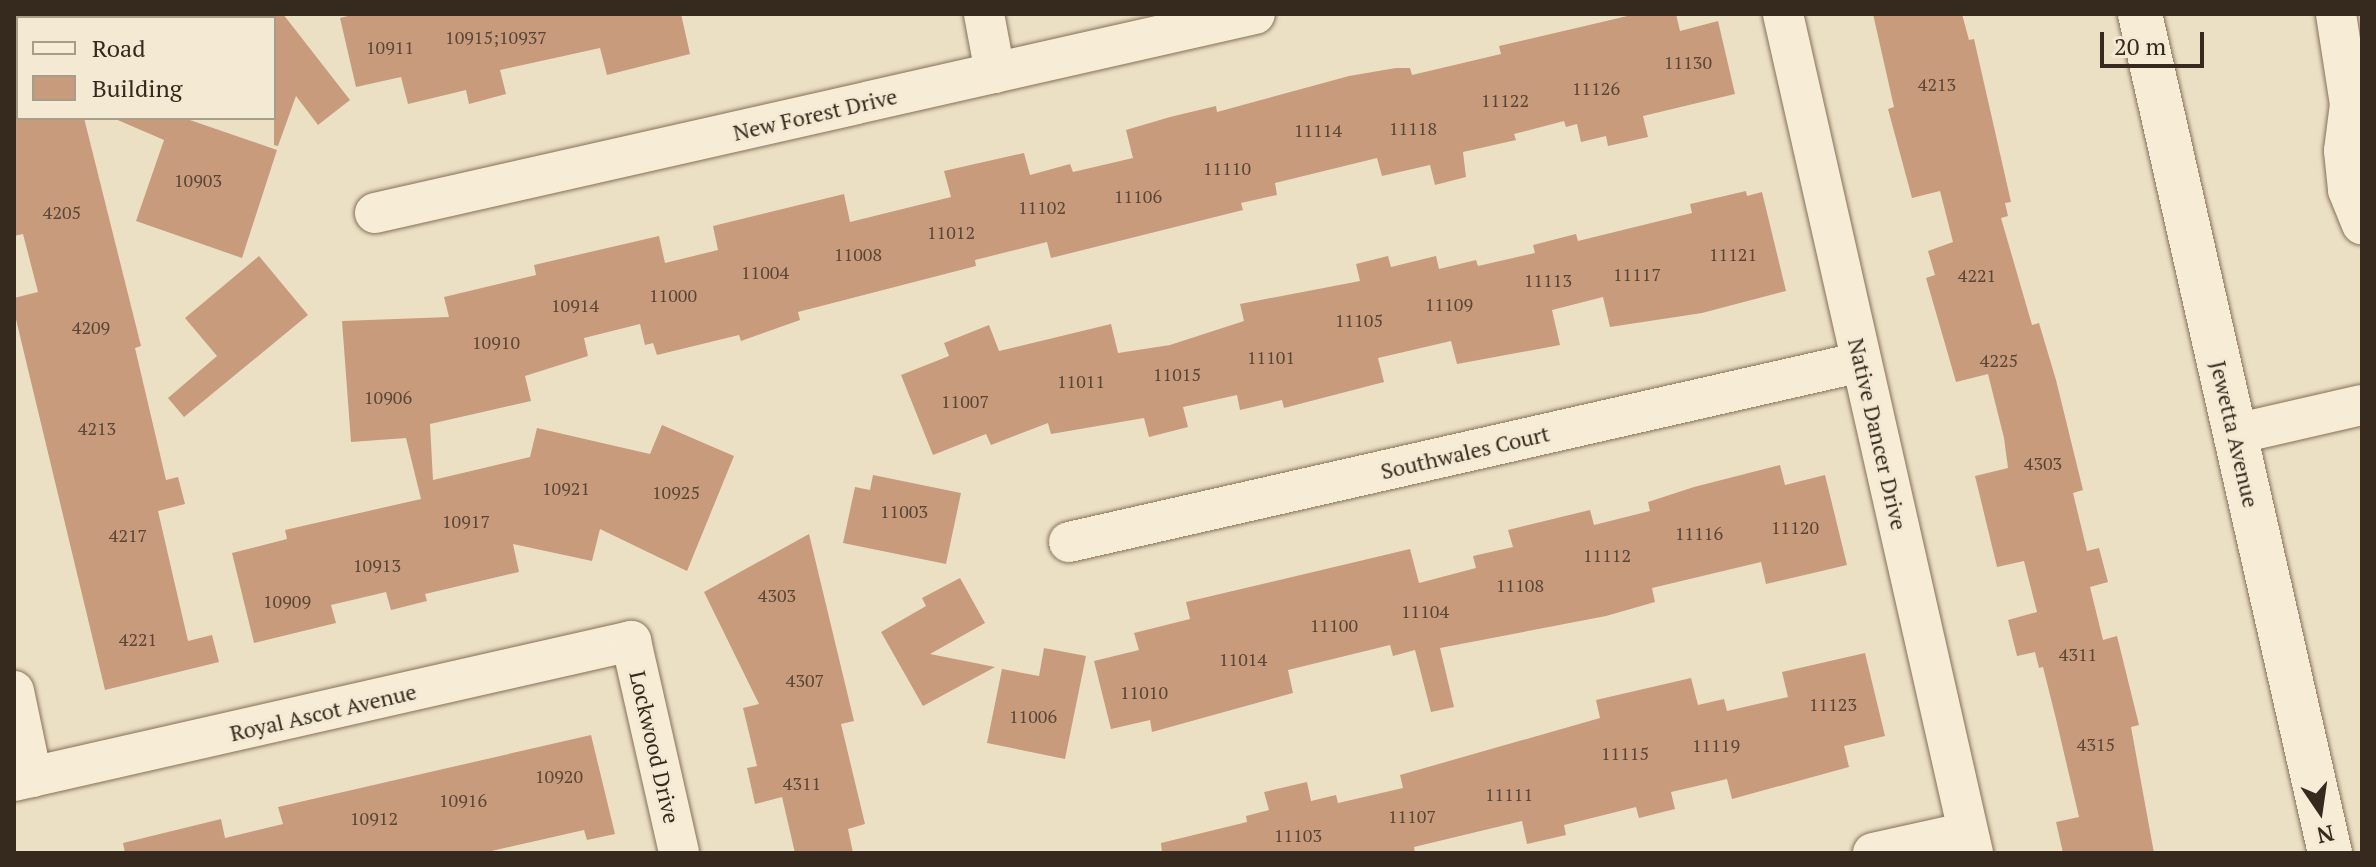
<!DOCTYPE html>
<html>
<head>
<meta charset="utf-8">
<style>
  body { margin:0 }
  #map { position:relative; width:2376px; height:867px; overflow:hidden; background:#ece0c4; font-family:"PT Serif",serif }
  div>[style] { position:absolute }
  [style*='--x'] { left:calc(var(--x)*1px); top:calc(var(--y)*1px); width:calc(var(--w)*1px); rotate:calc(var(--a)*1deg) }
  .building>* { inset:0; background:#c89b7c }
  .roads { filter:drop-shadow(0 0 2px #85715b) drop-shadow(0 0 2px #85715b) }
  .minor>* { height:40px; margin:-20px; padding:0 20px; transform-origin:20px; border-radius:20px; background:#f7edd7 }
  .tertiary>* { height:44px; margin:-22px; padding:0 22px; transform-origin:22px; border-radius:22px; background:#f7edd7 }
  span { translate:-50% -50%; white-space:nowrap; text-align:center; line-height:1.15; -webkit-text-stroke:6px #f4ead3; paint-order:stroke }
  .number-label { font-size:18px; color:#5a4636 }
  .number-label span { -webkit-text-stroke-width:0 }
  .street-label { font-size:22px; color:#362a1f }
  .frame { position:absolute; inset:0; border:16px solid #362a1f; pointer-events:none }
  .legend { position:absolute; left:16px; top:16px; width:260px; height:104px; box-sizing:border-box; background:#f4ead3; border:2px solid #a89d8b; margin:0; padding:10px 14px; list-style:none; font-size:24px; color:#362a1f }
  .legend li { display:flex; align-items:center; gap:16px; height:40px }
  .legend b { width:40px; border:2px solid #a89d8b }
  .north { position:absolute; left:2280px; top:771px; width:80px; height:80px; -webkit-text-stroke:6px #f4ead3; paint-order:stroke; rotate:167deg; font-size:22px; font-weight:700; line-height:32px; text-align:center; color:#362a1f }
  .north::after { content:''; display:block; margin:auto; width:28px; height:36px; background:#362a1f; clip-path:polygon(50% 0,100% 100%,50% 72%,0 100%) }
  .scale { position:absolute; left:2100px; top:32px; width:104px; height:36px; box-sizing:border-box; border:4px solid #362a1f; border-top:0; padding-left:10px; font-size:24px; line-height:28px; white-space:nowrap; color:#362a1f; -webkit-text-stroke:6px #f4ead3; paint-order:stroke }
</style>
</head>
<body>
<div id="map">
  <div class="building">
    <div style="clip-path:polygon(274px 14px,283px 14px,350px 100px,318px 125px,296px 96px,278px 146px,274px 145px)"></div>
    <div style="clip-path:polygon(356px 14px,681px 14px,690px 54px,607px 75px,600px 48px,500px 70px,506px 94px,469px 104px,466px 90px,408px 104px,401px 77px,356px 87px,340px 18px)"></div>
    <div style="clip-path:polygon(1636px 14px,1676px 14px,1680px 31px,1718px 21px,1735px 94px,1643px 116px,1648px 137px,1608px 146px,1606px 136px,1581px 142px,1577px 124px,1566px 127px,1564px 121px,1514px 134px,1516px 140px,1463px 152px,1466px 177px,1435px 185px,1430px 165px,1382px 176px,1377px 158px,1275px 183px,1277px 195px,1241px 203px,1243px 210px,1051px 258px,1047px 242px,975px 260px,976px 266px,798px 312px,800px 320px,741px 341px,739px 335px,657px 355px,653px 343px,645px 345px,640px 324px,584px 338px,588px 356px,525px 376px,531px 401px,430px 424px,433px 480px,530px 457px,537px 428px,650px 454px,662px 425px,734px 456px,687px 571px,600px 529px,592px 561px,513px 544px,519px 572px,425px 594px,427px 601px,391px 610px,386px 592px,331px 605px,336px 623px,254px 643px,232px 553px,287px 539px,285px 530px,421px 499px,406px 438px,351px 442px,342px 321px,449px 317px,444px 297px,536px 275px,534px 265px,659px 236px,665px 263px,718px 250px,713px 226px,844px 194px,850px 222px,951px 197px,944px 171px,1024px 153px,1030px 175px,1070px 164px,1073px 172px,1133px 158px,1126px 130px,1170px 117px,1216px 106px,1217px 112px,1349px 76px,1396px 68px,1410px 68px,1412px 75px,1501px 54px,1499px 46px)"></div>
    <div style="clip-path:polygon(1873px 14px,1962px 14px,1969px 40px,1974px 39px,2011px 202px,2005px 203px,2008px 216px,2001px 218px,2032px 325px,2039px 323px,2056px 380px,2083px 490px,2073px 493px,2087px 551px,2099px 548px,2108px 582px,2090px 587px,2103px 640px,2117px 636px,2139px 725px,2131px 727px,2154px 853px,2063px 853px,2056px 822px,2079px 817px,2056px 719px,2043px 667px,2039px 668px,2035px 652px,2017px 656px,2008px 620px,2037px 612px,2024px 561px,1997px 567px,1975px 476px,2008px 468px,2004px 438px,1988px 374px,1956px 382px,1926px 278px,1935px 275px,1928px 251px,1953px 242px,1940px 191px,1912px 198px,1888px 109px,1894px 107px)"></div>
    <div style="clip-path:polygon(14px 118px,84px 118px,141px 346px,135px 348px,166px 480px,178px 477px,185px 504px,158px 511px,188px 641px,212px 635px,219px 662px,105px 690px,14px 311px,14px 298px,38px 292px,23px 234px,14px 236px)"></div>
    <div style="clip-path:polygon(113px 118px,184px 118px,277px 150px,242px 258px,136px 221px,164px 140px)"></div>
    <div style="clip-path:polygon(1746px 191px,1747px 196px,1762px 192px,1786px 291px,1702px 313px,1610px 327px,1603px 297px,1552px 310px,1560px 345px,1457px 364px,1451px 341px,1378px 358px,1384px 382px,1284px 408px,1282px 400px,1240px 410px,1237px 395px,1183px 407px,1188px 427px,1149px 437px,1144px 418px,1051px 434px,1048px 423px,991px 445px,986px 434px,933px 455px,901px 375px,949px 356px,944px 343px,989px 325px,999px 351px,1111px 324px,1118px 353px,1170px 345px,1244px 321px,1240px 304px,1360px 281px,1356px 264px,1388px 256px,1391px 267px,1436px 256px,1439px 269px,1476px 260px,1478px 266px,1535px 253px,1533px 245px,1576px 234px,1578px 241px,1692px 213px,1690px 204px)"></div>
    <div style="clip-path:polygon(259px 256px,308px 315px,184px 417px,168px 398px,217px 356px,185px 318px)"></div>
    <div style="clip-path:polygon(1780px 465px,1785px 485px,1825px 475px,1847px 565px,1766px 584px,1761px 562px,1652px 588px,1655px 602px,1606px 616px,1440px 648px,1454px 707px,1431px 712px,1415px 650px,1393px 656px,1390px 645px,1288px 670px,1293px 693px,1152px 732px,1150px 720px,1111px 729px,1094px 661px,1139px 650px,1134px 633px,1190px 619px,1186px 602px,1410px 549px,1419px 583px,1476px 568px,1473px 556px,1513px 547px,1508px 530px,1590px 510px,1594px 525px,1650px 511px,1648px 502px,1694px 487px)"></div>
    <div style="clip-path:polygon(873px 475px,961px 493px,946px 564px,843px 543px,855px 487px,870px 490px)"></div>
    <div style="clip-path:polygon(809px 534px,854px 721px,841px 724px,865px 824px,848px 829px,853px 853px,795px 853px,782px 797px,755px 804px,747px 768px,757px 766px,743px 708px,759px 704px,704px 592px)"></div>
    <div style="clip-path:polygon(960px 578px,985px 623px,930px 654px,995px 667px,923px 706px,881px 632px,926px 606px,922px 598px)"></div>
    <div style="clip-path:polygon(1044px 648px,1086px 656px,1065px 759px,987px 743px,1002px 669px,1039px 676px)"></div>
    <div style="clip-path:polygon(1865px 653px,1885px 736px,1844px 746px,1849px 767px,1732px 799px,1727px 779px,1671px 792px,1675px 809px,1639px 818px,1636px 807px,1564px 825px,1566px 835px,1527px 844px,1522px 821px,1414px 847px,1415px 853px,1162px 853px,1161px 843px,1247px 822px,1246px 816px,1269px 810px,1264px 792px,1307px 782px,1311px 801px,1336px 795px,1338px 803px,1403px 788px,1400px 775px,1600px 718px,1596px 700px,1691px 678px,1698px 705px,1724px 699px,1727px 711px,1788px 697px,1782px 672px)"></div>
    <div style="clip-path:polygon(591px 735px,615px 834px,587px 840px,584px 830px,483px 853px,125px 853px,123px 843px,221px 819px,225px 838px,283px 824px,278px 807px)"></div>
  </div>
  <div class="roads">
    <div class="minor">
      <div style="--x:984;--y:14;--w:60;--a:79.4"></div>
      <div style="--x:1783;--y:14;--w:860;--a:77.24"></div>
      <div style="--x:2336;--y:14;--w:91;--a:81.2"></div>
      <div style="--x:2350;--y:104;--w:47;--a:97.3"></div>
      <div style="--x:2344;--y:151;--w:39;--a:84"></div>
      <div style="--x:2348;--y:190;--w:37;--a:68"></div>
      <div style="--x:375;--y:213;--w:902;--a:-12.74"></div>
      <div style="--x:2235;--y:434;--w:130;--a:-12.9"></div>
      <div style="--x:1069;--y:542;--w:812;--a:-12.8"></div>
      <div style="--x:14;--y:691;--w:88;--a:78.2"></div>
      <div style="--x:14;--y:781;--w:633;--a:-12.78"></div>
      <div style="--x:631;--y:641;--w:217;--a:77.2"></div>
      <div style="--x:1873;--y:853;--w:97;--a:-12.5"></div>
    </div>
    <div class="tertiary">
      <div style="--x:2140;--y:14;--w:860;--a:77.24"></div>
    </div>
  </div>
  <div class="number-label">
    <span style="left:496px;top:37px">10915;10937</span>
    <span style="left:390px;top:47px">10911</span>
    <span style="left:1688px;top:62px">11130</span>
    <span style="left:1937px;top:84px">4213</span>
    <span style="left:1596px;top:88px">11126</span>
    <span style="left:1505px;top:100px">11122</span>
    <span style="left:1413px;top:128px">11118</span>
    <span style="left:1318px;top:130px">11114</span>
    <span style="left:1227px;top:168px">11110</span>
    <span style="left:198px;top:180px">10903</span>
    <span style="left:1138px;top:196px">11106</span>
    <span style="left:1042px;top:207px">11102</span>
    <span style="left:62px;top:212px">4205</span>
    <span style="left:951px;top:232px">11012</span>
    <span style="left:858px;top:254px">11008</span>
    <span style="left:1733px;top:254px">11121</span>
    <span style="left:765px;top:272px">11004</span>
    <span style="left:1637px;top:274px">11117</span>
    <span style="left:1977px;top:275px">4221</span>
    <span style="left:1548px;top:280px">11113</span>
    <span style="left:673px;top:295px">11000</span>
    <span style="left:1449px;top:304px">11109</span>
    <span style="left:575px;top:305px">10914</span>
    <span style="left:1359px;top:320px">11105</span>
    <span style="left:91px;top:327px">4209</span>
    <span style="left:496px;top:342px">10910</span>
    <span style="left:1271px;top:357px">11101</span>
    <span style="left:1999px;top:360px">4225</span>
    <span style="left:1177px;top:374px">11015</span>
    <span style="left:1081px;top:381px">11011</span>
    <span style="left:388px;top:397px">10906</span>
    <span style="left:965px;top:401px">11007</span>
    <span style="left:97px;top:428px">4213</span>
    <span style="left:2043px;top:463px">4303</span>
    <span style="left:566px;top:488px">10921</span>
    <span style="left:676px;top:492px">10925</span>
    <span style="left:904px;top:511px">11003</span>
    <span style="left:466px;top:521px">10917</span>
    <span style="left:1795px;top:527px">11120</span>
    <span style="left:1699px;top:533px">11116</span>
    <span style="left:128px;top:535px">4217</span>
    <span style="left:1607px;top:555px">11112</span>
    <span style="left:377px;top:565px">10913</span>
    <span style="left:1520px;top:585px">11108</span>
    <span style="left:777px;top:595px">4303</span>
    <span style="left:287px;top:601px">10909</span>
    <span style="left:1425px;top:611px">11104</span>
    <span style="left:1334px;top:625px">11100</span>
    <span style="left:138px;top:639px">4221</span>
    <span style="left:2078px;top:654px">4311</span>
    <span style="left:1243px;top:659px">11014</span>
    <span style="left:805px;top:680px">4307</span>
    <span style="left:1144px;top:692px">11010</span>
    <span style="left:1833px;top:704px">11123</span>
    <span style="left:1033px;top:716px">11006</span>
    <span style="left:2096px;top:744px">4315</span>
    <span style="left:1716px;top:745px">11119</span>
    <span style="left:1625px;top:753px">11115</span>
    <span style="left:559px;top:776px">10920</span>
    <span style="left:802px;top:783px">4311</span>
    <span style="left:1509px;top:794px">11111</span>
    <span style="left:463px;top:800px">10916</span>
    <span style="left:1412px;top:816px">11107</span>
    <span style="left:374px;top:818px">10912</span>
    <span style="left:1298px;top:835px">11103</span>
  </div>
  <div class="street-label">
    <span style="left:815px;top:114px;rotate:-13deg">New Forest Drive</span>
    <span style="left:1878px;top:434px;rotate:77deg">Native Dancer Drive</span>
    <span style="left:2235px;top:434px;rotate:77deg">Jewetta Avenue</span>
    <span style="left:1465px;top:452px;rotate:-13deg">Southwales Court</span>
    <span style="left:323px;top:712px;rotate:-13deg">Royal Ascot Avenue</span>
    <span style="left:655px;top:747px;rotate:77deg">Lockwood Drive</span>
  </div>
  <div class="frame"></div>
  <ul class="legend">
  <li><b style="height:10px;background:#f7edd7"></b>Road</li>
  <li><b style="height:22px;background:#c89b7c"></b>Building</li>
  </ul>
  <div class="north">N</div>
  <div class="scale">20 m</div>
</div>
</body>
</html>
